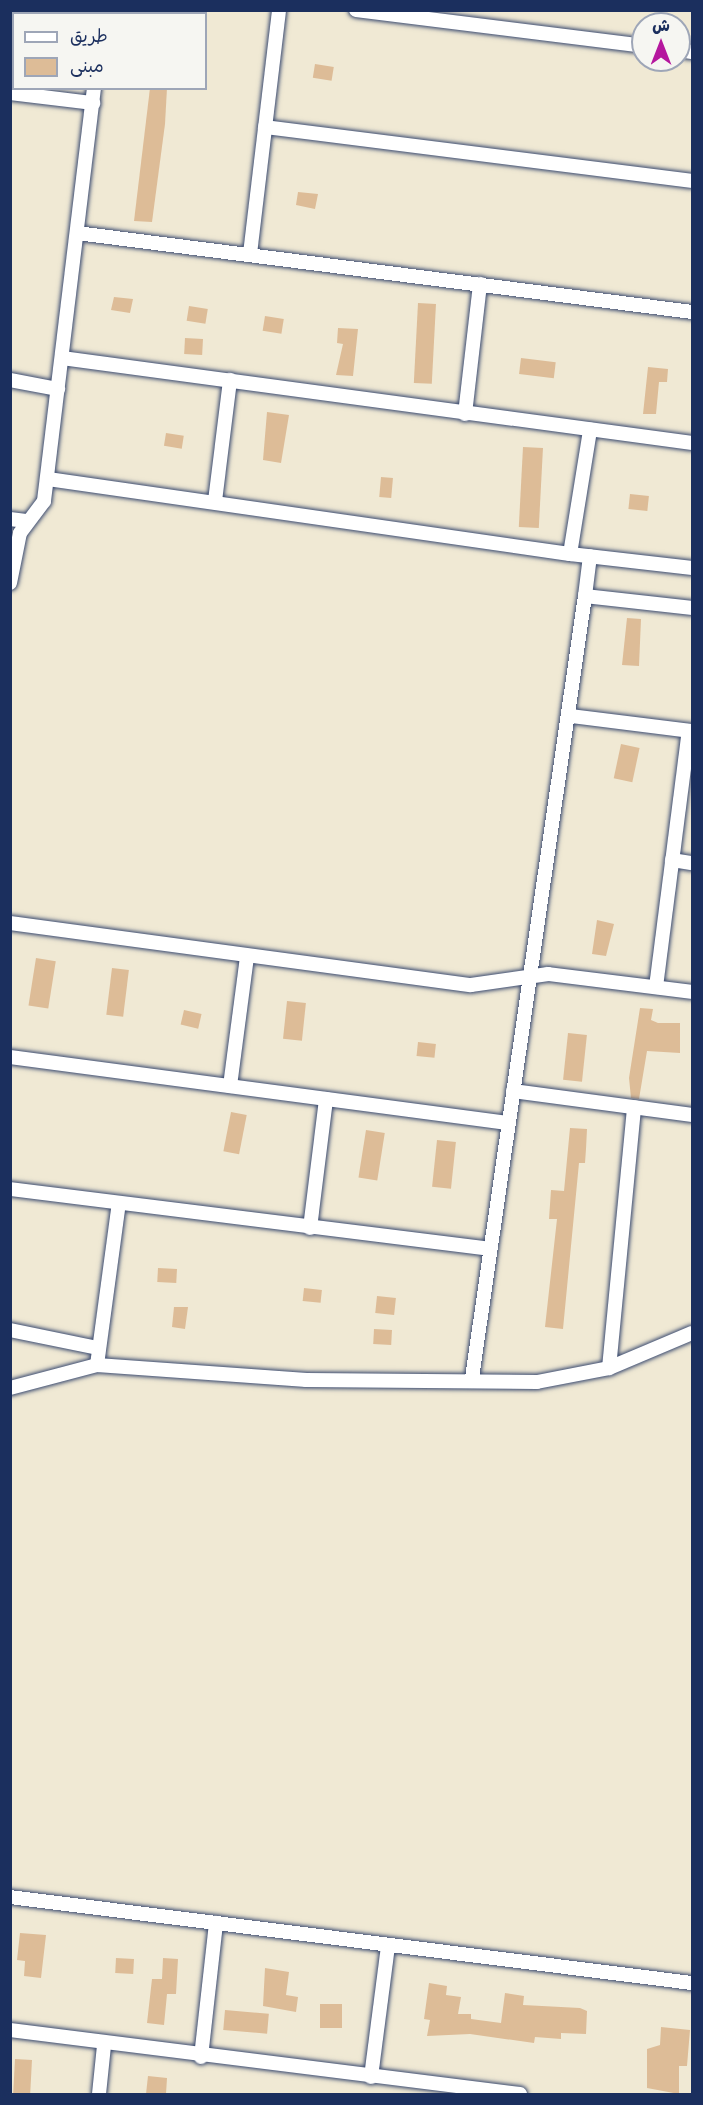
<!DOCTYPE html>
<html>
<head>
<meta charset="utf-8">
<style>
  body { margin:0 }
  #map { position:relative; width:703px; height:2105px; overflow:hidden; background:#f0e9d4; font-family:Pangolin,"Playpen Sans Arabic",sans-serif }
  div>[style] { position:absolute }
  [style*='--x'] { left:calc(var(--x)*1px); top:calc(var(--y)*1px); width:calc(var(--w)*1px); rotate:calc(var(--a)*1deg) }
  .building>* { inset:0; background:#ddbc97; transform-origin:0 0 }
  .roads { filter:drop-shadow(0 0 2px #3b4b70) drop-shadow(0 0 2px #3b4b70) }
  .street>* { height:14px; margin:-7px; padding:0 7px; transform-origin:7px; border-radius:7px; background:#fff }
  span { translate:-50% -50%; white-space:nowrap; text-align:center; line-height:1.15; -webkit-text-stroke:4.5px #f6f6f2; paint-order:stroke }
  .frame { position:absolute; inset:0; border:12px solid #1b2f5e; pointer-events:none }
  .legend { position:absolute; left:12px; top:12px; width:195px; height:78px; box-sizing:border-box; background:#f6f6f2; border:2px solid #9ea6b7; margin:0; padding:8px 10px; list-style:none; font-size:18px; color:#1b2f5e }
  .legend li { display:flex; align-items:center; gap:12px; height:30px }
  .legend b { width:30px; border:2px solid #9ea6b7 }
  .north { position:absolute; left:631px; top:12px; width:60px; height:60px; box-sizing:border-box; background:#f6f6f2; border:2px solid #9ea6b7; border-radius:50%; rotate:0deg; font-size:16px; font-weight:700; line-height:24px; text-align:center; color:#1b2f5e }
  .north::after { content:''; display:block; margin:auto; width:21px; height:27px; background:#b5179e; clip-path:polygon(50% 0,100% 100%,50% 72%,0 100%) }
</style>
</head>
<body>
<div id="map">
  <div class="building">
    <div style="left:315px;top:64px;width:19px;height:14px;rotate:9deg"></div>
    <div style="clip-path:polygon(150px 88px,167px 88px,165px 124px,152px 222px,134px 221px)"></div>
    <div style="clip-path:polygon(298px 192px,318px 194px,315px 209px,296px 205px)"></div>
    <div style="clip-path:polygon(114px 297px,133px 299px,130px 313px,111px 310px)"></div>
    <div style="left:418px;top:303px;width:18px;height:80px;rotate:3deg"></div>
    <div style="left:189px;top:306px;width:19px;height:15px;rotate:9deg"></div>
    <div style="left:265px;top:316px;width:19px;height:15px;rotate:9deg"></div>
    <div style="clip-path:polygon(338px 328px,358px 329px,353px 376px,336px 375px,343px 344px,337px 343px)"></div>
    <div style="left:185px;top:338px;width:18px;height:16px;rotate:3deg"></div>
    <div style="left:521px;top:358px;width:35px;height:16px;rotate:7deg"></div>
    <div style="clip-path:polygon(648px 367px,668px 369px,667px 382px,659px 382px,656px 414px,643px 414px)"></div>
    <div style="clip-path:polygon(267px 412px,289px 415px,281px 463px,263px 460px)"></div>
    <div style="left:166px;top:433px;width:18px;height:13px;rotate:9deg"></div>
    <div style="left:523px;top:447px;width:20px;height:80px;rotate:3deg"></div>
    <div style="left:381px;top:477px;width:12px;height:20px;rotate:5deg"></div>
    <div style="left:630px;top:494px;width:19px;height:15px;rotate:6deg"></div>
    <div style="clip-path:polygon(627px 618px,641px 619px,639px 666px,622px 665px)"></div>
    <div style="left:621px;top:744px;width:19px;height:35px;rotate:12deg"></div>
    <div style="clip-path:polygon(597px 920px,614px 924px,606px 956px,592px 954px)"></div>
    <div style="left:36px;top:958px;width:20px;height:48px;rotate:9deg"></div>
    <div style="left:112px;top:968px;width:17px;height:47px;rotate:7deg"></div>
    <div style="left:287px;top:1001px;width:19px;height:38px;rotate:6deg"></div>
    <div style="clip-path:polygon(640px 1008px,653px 1009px,651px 1020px,658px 1023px,680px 1023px,680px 1053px,647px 1051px,639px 1099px,631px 1098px,629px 1078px)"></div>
    <div style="left:184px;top:1010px;width:18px;height:15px;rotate:13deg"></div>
    <div style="left:568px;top:1033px;width:19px;height:47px;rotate:6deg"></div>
    <div style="left:418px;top:1042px;width:18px;height:14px;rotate:6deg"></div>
    <div style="left:231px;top:1112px;width:16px;height:40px;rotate:11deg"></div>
    <div style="clip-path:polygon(570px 1128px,587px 1129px,586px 1149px,585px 1163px,579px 1163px,563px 1329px,545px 1327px,557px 1219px,549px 1219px,551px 1190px,564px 1191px)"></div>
    <div style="left:366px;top:1130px;width:19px;height:48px;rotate:9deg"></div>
    <div style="left:437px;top:1140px;width:19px;height:47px;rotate:6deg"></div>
    <div style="left:158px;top:1268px;width:19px;height:14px;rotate:3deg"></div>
    <div style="left:304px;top:1288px;width:18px;height:13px;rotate:6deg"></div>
    <div style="left:377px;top:1296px;width:19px;height:17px;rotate:6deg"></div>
    <div style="clip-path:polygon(174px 1307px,188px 1307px,185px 1329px,172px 1327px)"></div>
    <div style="left:374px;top:1329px;width:18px;height:15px;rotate:3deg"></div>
    <div style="clip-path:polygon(20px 1933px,46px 1935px,41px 1978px,24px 1976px,25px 1961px,17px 1960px)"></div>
    <div style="left:116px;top:1958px;width:18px;height:15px;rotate:3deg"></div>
    <div style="clip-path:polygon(163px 1958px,178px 1959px,176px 1994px,167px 1994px,164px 2025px,147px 2023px,152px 1979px,162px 1979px)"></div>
    <div style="clip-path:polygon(265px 1968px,289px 1972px,286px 1995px,298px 1997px,296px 2012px,263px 2006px)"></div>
    <div style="clip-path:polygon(429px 1983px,447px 1986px,446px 1995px,461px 1997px,458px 2014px,471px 2014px,471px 2019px,501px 2023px,505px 1993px,524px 1996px,523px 2005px,580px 2008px,587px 2011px,586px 2034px,561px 2033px,561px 2039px,535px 2037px,534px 2043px,470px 2034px,427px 2036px,430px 2020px,424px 2019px)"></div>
    <div style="left:320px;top:2004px;width:22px;height:24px"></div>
    <div style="left:225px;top:2010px;width:44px;height:20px;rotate:5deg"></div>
    <div style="clip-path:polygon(661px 2027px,690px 2030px,687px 2066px,679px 2066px,679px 2094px,647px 2088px,647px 2049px,660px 2045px)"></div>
    <div style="left:15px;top:2059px;width:17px;height:35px;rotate:3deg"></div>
    <div style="clip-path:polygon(148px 2076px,167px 2078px,166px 2094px,146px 2094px)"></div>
  </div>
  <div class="roads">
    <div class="street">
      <div style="--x:356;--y:10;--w:289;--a:7.1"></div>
      <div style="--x:104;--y:14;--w:4;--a:-90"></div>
      <div style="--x:679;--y:50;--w:13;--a:9"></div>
      <div style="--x:10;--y:93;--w:84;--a:6.9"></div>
      <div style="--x:265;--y:127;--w:430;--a:7.2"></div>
      <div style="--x:77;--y:233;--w:620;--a:7.32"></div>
      <div style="--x:250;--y:254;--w:246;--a:-83.2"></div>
      <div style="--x:62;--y:358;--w:636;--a:7.68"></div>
      <div style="--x:10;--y:380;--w:49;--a:10.6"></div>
      <div style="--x:465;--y:414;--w:131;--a:-83.4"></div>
      <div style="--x:48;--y:479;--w:527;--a:8.18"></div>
      <div style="--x:570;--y:554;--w:126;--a:-80.8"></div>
      <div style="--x:215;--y:501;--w:122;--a:-82.9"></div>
      <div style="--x:10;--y:519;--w:16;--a:7"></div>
      <div style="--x:570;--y:554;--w:123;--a:6.5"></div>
      <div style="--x:10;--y:583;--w:51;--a:-78.7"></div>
      <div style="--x:20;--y:533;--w:40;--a:-53"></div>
      <div style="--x:44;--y:501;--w:416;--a:-83.1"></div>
      <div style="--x:585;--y:596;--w:40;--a:-82.9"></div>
      <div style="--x:571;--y:716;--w:122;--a:7.1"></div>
      <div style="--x:672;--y:860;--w:20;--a:9"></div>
      <div style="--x:10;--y:923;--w:465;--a:7.7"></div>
      <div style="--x:471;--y:985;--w:78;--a:-8.1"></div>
      <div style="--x:548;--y:974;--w:145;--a:7.1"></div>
      <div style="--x:656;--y:987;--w:258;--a:-82.7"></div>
      <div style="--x:10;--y:1057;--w:502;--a:7.55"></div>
      <div style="--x:230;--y:1086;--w:131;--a:-82.5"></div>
      <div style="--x:513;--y:1091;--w:181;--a:7.6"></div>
      <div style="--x:10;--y:1189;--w:484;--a:7.1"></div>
      <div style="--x:310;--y:1228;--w:130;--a:-82.9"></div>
      <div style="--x:10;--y:1330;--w:90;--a:11.6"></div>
      <div style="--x:97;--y:1365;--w:163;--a:-82.3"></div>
      <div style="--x:609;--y:1368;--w:262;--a:-84.5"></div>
      <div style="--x:472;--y:1378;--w:790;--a:-81.78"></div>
      <div style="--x:585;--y:596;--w:108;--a:6.4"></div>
      <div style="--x:10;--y:1388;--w:90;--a:-14.8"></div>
      <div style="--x:97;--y:1365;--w:210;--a:4.1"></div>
      <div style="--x:306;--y:1380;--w:231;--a:0.5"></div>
      <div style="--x:537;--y:1382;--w:73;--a:-11"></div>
      <div style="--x:609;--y:1368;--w:90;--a:-22.9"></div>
      <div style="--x:10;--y:1897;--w:687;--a:7.19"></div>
      <div style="--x:10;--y:2030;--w:514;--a:7.15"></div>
      <div style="--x:201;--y:2057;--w:135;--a:-83.6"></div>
      <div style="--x:371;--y:2077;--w:132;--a:-82.6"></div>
      <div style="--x:99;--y:2094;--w:48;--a:-84.1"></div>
    </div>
  </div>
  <div class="frame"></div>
  <ul class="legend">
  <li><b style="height:8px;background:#fff"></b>طريق</li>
  <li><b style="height:16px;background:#ddbc97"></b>مبنى</li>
  </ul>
  <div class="north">ش</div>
</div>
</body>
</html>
